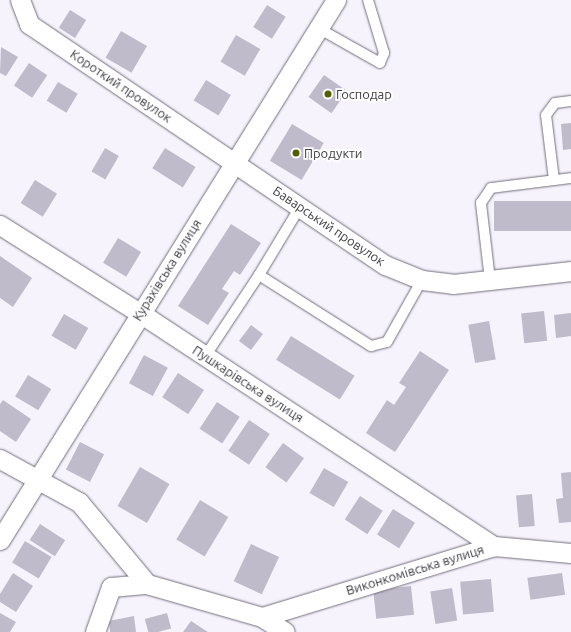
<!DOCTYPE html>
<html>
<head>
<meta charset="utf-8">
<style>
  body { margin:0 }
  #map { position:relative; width:571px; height:632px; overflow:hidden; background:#f6f3fd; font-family:Ubuntu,sans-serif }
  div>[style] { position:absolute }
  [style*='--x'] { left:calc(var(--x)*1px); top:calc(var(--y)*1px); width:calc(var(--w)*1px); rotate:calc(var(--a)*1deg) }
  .building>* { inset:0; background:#bfbbca; transform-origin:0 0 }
  .roads { filter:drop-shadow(0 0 1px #726e7c) drop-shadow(0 0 1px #726e7c) }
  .service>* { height:10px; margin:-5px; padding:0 5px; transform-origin:5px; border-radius:5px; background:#fff }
  .minor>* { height:19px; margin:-9.5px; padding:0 9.5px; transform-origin:9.5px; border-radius:9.5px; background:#fff }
  .dots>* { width:11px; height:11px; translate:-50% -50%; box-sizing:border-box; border:2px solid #fff; border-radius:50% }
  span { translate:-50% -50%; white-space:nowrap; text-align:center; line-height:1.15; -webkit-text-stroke:3.5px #fff; paint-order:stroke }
  .street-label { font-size:13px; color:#3e3c42 }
  .poi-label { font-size:13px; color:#3e3c42 }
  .left { translate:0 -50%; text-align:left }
</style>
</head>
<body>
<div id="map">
  <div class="building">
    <div style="left:267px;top:5px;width:22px;height:26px;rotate:32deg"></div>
    <div style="left:70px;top:10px;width:19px;height:21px;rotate:32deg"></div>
    <div style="left:121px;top:31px;width:30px;height:31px;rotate:30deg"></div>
    <div style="left:236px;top:35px;width:28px;height:31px;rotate:30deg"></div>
    <div style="clip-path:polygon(1px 47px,18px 57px,6px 76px,0 73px)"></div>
    <div style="left:29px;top:63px;width:22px;height:27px;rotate:34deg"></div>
    <div style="left:324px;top:75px;width:28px;height:27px;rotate:35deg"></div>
    <div style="left:206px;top:80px;width:29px;height:24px;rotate:31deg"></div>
    <div style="left:58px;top:82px;width:23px;height:22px;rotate:31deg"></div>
    <div style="clip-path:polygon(571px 123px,571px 149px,563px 150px,561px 124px)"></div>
    <div style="left:292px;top:124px;width:37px;height:43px;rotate:31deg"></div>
    <div style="left:105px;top:148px;width:16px;height:27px;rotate:30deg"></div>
    <div style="left:165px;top:148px;width:36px;height:24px;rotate:32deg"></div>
    <div style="left:35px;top:180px;width:26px;height:27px;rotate:32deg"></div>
    <div style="left:571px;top:201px;width:30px;height:77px;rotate:90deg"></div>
    <div style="clip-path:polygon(231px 224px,261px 243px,240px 275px,234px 271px,222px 289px,229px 293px,208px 325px,178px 306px)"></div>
    <div style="left:118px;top:238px;width:27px;height:29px;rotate:31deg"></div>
    <div style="clip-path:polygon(0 256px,32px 278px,13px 307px,0 298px)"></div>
    <div style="left:544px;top:311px;width:30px;height:23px;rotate:84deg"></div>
    <div style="clip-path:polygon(571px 313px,571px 336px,556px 338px,554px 315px)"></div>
    <div style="left:64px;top:314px;width:28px;height:25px;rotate:30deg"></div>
    <div style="left:489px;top:321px;width:39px;height:21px;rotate:80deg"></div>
    <div style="left:251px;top:325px;width:15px;height:20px;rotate:37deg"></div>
    <div style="left:291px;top:336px;width:75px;height:28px;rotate:32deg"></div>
    <div style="clip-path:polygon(420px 351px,449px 370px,395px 452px,366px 433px,387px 400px,394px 405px,406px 387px,399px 383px)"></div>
    <div style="left:144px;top:355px;width:27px;height:32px;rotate:28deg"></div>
    <div style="left:178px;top:373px;width:31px;height:29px;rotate:33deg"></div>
    <div style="left:28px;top:375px;width:27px;height:25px;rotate:31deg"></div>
    <div style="clip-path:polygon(3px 400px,31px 419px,16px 442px,0 431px,0 404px)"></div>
    <div style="left:217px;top:402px;width:27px;height:32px;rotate:33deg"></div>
    <div style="left:249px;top:420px;width:25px;height:37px;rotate:34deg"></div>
    <div style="left:80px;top:442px;width:27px;height:31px;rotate:27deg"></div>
    <div style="left:283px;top:443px;width:26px;height:30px;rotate:36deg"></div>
    <div style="left:140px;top:467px;width:34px;height:45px;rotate:30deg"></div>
    <div style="left:324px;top:468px;width:28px;height:29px;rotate:30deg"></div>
    <div style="clip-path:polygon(571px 472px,571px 522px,559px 523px,556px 499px,563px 498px,561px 473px)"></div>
    <div style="left:532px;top:494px;width:32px;height:16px;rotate:85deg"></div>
    <div style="left:360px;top:496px;width:27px;height:28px;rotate:33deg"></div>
    <div style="left:200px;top:500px;width:33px;height:46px;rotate:31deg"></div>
    <div style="left:393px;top:509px;width:26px;height:30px;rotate:32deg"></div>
    <div style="left:40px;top:524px;width:30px;height:19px;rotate:33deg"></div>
    <div style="left:25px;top:541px;width:31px;height:25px;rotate:31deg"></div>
    <div style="left:251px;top:544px;width:31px;height:41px;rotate:25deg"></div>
    <div style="clip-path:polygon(13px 573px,33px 586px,16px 612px,0 602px,0 594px)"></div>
    <div style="left:562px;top:573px;width:22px;height:35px;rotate:82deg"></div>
    <div style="left:491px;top:579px;width:33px;height:31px;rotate:85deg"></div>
    <div style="left:411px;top:586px;width:29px;height:38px;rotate:84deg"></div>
    <div style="left:452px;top:588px;width:33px;height:22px;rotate:81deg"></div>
    <div style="clip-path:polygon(0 613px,16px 622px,10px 632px,0 632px)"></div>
    <div style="left:167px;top:613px;width:16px;height:23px;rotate:75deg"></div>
    <div style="clip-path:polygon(134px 616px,136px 632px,110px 632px,109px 621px)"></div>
    <div style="clip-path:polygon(191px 621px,208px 632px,183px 632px)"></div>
  </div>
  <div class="roads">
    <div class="service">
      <div style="--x:318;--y:28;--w:71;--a:29.4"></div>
      <div style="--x:380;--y:63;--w:11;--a:-68"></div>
      <div style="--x:384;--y:53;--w:55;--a:-106.8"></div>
      <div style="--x:554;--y:180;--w:65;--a:-97"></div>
      <div style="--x:546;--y:115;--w:15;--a:-53"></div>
      <div style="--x:555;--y:103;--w:16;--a:-7"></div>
      <div style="--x:300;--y:207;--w:79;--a:121.1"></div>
      <div style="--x:259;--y:275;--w:133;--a:32.4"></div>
      <div style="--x:371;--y:346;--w:16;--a:-14"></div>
      <div style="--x:387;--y:342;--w:71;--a:-60.6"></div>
      <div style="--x:490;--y:280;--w:78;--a:-96.7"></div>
      <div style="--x:481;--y:203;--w:18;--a:-56"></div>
      <div style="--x:491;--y:188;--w:81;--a:-7.1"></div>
      <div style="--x:206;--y:355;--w:96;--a:-56.5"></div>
    </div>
    <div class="minor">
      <div style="--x:20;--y:0;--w:26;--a:69"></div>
      <div style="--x:29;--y:24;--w:430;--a:34.1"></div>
      <div style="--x:385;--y:265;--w:40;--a:22"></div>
      <div style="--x:422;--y:280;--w:31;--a:7"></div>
      <div style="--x:453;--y:284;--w:119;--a:-6.3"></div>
      <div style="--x:0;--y:225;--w:165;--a:32.2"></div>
      <div style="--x:140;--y:313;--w:424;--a:33.4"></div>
      <div style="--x:0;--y:459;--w:90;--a:28.6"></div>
      <div style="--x:79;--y:502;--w:107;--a:50.3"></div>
      <div style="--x:147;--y:584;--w:120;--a:16"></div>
      <div style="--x:262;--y:617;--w:27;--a:33"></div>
      <div style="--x:0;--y:540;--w:636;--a:-58.11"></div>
      <div style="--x:262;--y:617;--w:243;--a:-17"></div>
      <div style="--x:494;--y:546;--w:77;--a:5.2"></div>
      <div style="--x:95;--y:632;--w:48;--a:-70.4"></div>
      <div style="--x:111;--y:587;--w:36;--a:-5"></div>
    </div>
  </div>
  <div class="dots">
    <div style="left:328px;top:94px;background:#505f00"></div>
    <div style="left:296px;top:153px;background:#505f00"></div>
  </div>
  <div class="street-label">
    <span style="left:121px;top:86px;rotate:34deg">Короткий провулок</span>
    <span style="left:329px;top:226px;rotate:34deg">Баварський провулок</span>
    <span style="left:167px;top:270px;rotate:-58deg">Курахівська вулиця</span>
    <span style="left:248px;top:384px;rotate:33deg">Пушкарівська вулиця</span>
    <span style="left:415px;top:570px;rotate:-17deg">Виконкомівська вулиця</span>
  </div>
  <div class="poi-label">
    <span class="left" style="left:336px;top:94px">Господар</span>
    <span class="left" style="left:304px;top:153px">Продукти</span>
  </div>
</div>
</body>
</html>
